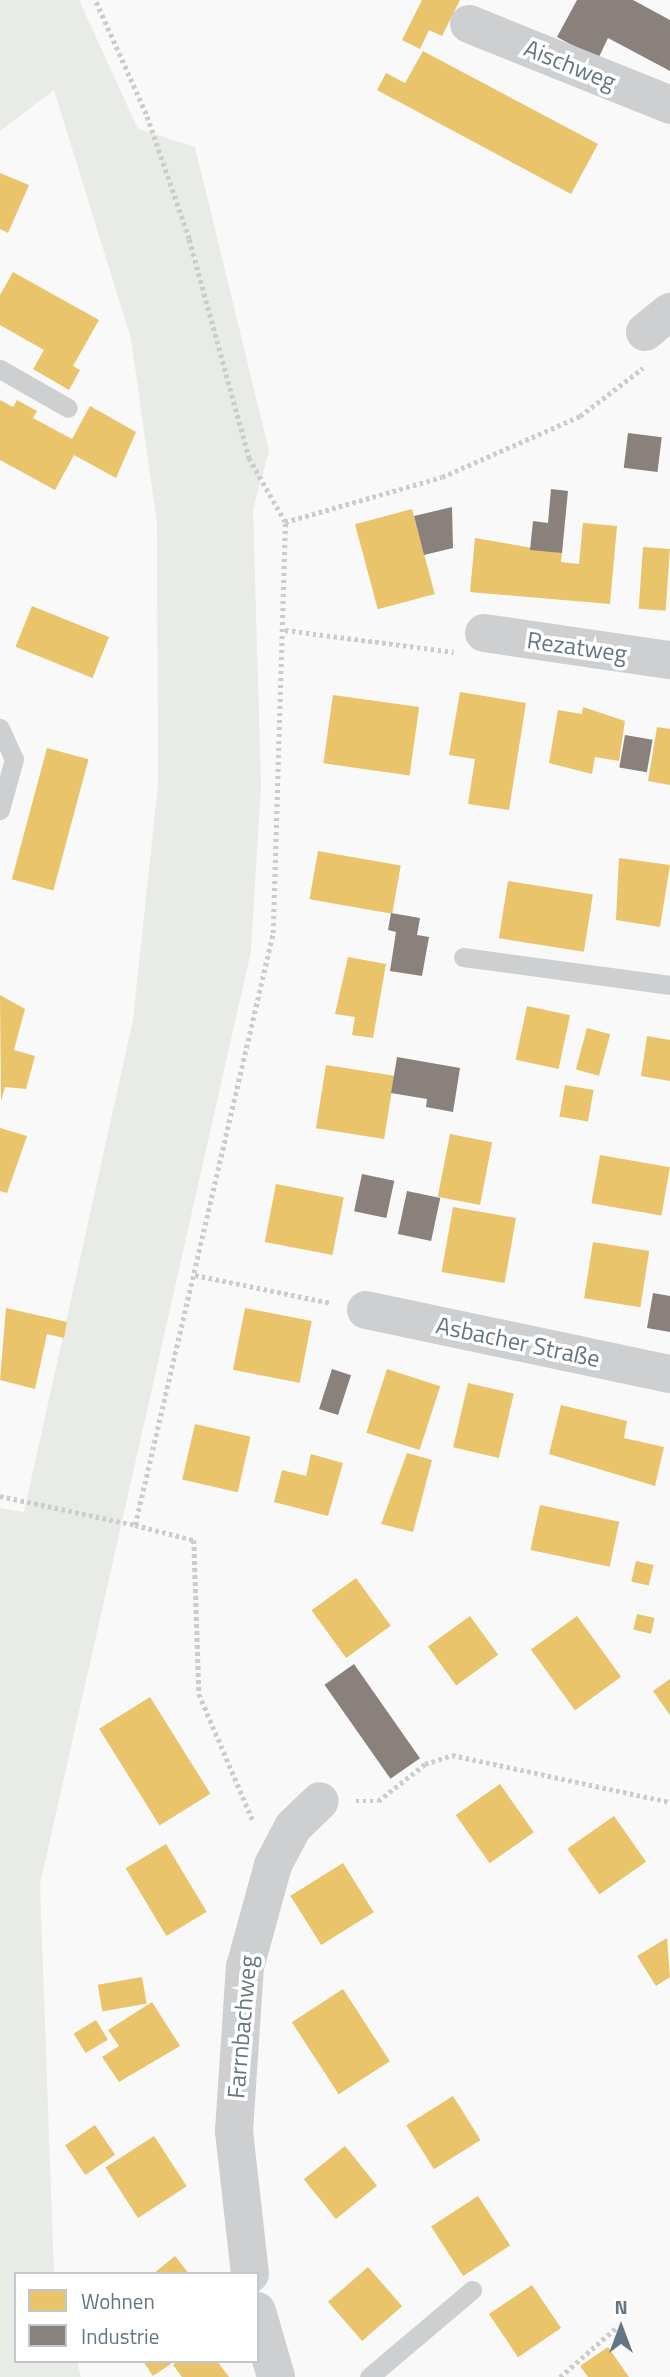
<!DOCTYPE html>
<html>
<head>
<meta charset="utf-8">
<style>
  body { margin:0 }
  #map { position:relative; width:670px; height:2377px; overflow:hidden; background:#f9f9f9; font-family:"Titillium Web",sans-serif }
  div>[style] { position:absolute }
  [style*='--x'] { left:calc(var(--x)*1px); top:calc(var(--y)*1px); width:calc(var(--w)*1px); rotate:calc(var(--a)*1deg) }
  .green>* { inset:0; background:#e8ebe6 }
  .homes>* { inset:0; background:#e9c46a; transform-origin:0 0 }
  .industry>* { inset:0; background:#8a817c; transform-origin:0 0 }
  .path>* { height:4.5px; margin-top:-2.25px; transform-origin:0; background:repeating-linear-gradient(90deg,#cbcccd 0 3.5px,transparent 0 7px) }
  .service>* { height:19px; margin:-9.5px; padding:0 9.5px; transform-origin:9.5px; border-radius:9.5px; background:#cecfd0 }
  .minor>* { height:38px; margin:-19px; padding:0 19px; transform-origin:19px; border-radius:19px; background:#cecfd0 }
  span { translate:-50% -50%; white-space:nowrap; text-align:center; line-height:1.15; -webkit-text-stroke:7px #fff; paint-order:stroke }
  .street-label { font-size:24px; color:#657683 }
  .legend { position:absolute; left:14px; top:2272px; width:245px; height:91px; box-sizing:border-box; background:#fff; border:2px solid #c1c8cd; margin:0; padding:9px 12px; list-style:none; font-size:21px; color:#657683 }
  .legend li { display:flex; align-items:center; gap:14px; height:35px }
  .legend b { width:35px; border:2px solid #c1c8cd }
  .north { position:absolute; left:586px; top:2293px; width:70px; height:70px; -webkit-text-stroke:5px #fff; paint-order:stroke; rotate:0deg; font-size:19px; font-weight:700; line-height:28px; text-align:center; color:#657683 }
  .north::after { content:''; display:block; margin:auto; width:24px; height:32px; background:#657683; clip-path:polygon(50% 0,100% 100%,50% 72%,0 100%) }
</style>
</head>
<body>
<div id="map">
  <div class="green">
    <div style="clip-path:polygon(0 0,79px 0,138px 129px,195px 147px,269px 451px,253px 509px,261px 784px,251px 951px,40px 1884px,54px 2274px,16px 2274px,16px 2361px,77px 2361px,81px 2377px,0 2377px,0 1508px,24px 1512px,133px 1020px,158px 784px,157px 523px,131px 339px,54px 90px,0 131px)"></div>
  </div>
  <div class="homes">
    <div style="clip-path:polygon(422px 0,460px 0,442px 36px,429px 30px,420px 49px,402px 40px)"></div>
    <div style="clip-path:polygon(423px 51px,598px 144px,571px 194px,377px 90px,386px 73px,405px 83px)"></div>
    <div style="clip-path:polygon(0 173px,29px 185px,8px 233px,0 229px)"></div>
    <div style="clip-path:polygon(13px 272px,99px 320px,73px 366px,80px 370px,69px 390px,33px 369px,44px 350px,0 325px,0 295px)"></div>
    <div style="clip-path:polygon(0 400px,13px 407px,17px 400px,37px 411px,33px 418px,72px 439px,90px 406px,136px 432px,116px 478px,74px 455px,55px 490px,0 460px)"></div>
    <div style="left:412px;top:509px;width:88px;height:59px;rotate:75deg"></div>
    <div style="clip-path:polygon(583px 523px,617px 526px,610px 604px,470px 592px,475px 538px,562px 553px,561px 562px,579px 564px)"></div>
    <div style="left:643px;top:547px;width:27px;height:62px;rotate:4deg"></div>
    <div style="left:32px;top:606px;width:83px;height:44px;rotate:22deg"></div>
    <div style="clip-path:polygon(460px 692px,526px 703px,509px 810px,468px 804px,475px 759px,449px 755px)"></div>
    <div style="left:333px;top:695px;width:87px;height:69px;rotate:8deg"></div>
    <div style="clip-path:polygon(583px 707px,625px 721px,619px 761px,595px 757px,592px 774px,549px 763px,558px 710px,582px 714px)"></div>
    <div style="clip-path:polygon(657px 727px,670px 729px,670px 785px,648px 781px)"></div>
    <div style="left:47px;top:748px;width:43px;height:136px;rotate:15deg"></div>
    <div style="left:318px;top:851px;width:84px;height:49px;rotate:10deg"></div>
    <div style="clip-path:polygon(619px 858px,670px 865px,660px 927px,616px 920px)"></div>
    <div style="left:508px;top:881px;width:86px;height:58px;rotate:9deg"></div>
    <div style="clip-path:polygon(348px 957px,386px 964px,373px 1038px,352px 1035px,355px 1017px,335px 1014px)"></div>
    <div style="clip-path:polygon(0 995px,25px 1009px,14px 1050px,35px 1056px,26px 1089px,5px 1087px,1px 1101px)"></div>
    <div style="left:527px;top:1006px;width:44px;height:55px;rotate:12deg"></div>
    <div style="left:587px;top:1028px;width:24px;height:43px;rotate:15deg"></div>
    <div style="clip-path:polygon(647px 1036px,670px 1040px,670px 1081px,641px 1076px)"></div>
    <div style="left:326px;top:1065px;width:69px;height:64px;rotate:9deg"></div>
    <div style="left:565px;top:1085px;width:29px;height:32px;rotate:10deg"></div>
    <div style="clip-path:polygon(0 1128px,27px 1136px,7px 1193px,0 1191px)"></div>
    <div style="left:450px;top:1134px;width:43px;height:64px;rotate:11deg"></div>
    <div style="left:600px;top:1155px;width:71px;height:49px;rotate:10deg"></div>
    <div style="left:276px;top:1184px;width:69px;height:59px;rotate:11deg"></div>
    <div style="left:453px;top:1207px;width:64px;height:66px;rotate:10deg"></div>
    <div style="left:593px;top:1242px;width:57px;height:57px;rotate:9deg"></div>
    <div style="clip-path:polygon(6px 1308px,67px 1322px,64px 1338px,47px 1334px,35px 1389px,0 1380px)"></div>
    <div style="left:245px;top:1308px;width:68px;height:63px;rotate:11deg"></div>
    <div style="left:387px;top:1369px;width:56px;height:67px;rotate:18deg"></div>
    <div style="left:468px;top:1383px;width:47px;height:66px;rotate:13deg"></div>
    <div style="clip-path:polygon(561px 1405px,627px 1421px,624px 1438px,664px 1447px,655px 1486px,549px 1454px)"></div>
    <div style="left:195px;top:1424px;width:57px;height:57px;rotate:13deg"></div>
    <div style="clip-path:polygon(407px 1453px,432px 1460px,413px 1532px,381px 1524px)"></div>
    <div style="clip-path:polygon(311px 1454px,343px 1463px,328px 1516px,274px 1502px,282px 1470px,306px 1476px)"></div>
    <div style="left:540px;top:1505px;width:81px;height:46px;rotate:12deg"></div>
    <div style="left:636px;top:1561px;width:18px;height:21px;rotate:13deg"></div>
    <div style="left:356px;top:1578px;width:59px;height:55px;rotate:54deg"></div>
    <div style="left:637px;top:1614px;width:18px;height:16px;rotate:13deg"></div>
    <div style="left:470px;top:1616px;width:48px;height:52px;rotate:54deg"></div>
    <div style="left:577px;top:1616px;width:75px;height:57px;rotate:54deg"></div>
    <div style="clip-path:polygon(670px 1679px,670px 1715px,653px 1691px)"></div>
    <div style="left:150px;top:1697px;width:114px;height:60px;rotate:58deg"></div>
    <div style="left:500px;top:1784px;width:59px;height:54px;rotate:55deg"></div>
    <div style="left:614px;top:1816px;width:56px;height:57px;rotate:55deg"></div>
    <div style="left:166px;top:1844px;width:79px;height:47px;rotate:59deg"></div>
    <div style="left:343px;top:1863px;width:58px;height:62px;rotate:58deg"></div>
    <div style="clip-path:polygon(667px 1938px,670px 1977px,656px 1986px,637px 1956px)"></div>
    <div style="left:142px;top:1977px;width:27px;height:45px;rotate:80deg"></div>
    <div style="left:343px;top:1989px;width:86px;height:61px;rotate:57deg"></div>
    <div style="clip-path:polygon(152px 2002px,180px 2046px,119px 2082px,102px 2057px,119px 2046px,108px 2030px)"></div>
    <div style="left:96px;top:2020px;width:23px;height:26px;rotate:59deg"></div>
    <div style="left:453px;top:2096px;width:52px;height:55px;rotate:58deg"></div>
    <div style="left:95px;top:2125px;width:36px;height:36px;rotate:56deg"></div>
    <div style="left:154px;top:2136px;width:60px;height:58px;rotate:57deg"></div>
    <div style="left:345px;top:2146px;width:51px;height:53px;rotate:51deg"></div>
    <div style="left:478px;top:2196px;width:59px;height:56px;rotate:57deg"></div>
    <div style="clip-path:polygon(175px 2256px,189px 2274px,153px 2274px)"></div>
    <div style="left:368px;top:2267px;width:52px;height:53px;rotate:49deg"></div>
    <div style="left:532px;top:2285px;width:52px;height:52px;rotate:56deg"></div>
    <div style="clip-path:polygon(608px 2347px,629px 2377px,588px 2377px,580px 2366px)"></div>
    <div style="clip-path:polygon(143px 2361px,175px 2361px,153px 2376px)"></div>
    <div style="clip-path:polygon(178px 2361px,217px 2361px,229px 2377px,182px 2377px,173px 2365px)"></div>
  </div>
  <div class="industry">
    <div style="clip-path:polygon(577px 0,633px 0,670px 20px,670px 71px,608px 38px,598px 59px,557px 37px)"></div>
    <div style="left:628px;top:433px;width:34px;height:35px;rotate:7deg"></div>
    <div style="clip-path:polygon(551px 489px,568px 491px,562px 553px,530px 550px,533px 521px,548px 523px)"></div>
    <div style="clip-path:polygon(452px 507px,453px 548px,424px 555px,414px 516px)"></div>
    <div style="left:625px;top:735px;width:28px;height:33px;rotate:10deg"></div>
    <div style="clip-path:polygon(391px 913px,420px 918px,417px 935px,429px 937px,422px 976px,390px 971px,396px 932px,388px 930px)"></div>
    <div style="clip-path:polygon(397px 1057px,460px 1068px,453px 1112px,426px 1107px,427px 1099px,391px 1093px)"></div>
    <div style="left:362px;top:1174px;width:33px;height:38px;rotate:12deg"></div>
    <div style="left:407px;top:1191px;width:34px;height:44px;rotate:12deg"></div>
    <div style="clip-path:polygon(653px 1293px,670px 1296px,670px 1332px,647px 1328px)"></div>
    <div style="left:332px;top:1369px;width:20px;height:42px;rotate:18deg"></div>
    <div style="left:354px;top:1664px;width:115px;height:36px;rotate:55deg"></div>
  </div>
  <div class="path">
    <div style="--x:285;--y:522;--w:163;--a:-16"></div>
    <div style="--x:442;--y:477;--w:151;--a:-23.8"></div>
    <div style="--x:580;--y:416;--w:79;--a:-37.3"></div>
    <div style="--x:285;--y:630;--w:170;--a:7.4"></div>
    <div style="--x:195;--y:1275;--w:139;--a:11.6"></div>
    <div style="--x:0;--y:1496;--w:138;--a:12.1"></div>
    <div style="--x:135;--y:1525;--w:608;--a:-76.88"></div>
    <div style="--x:273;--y:933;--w:411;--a:-88.3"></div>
    <div style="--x:285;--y:522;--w:73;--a:-119.7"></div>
    <div style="--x:249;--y:459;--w:228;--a:-105.3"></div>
    <div style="--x:189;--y:239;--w:132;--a:-109"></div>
    <div style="--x:146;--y:114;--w:125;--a:-114.1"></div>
    <div style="--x:135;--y:1525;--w:61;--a:14.3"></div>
    <div style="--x:194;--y:1540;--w:154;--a:88.1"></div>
    <div style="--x:199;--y:1694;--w:140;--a:66.9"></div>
    <div style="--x:356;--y:1801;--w:22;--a:0"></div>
    <div style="--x:378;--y:1801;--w:60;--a:-38.2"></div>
    <div style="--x:425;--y:1764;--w:28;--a:-18"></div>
    <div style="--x:452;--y:1755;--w:223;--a:12.2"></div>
    <div style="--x:560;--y:2377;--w:77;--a:-41.3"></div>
  </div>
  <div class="service">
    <div style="--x:0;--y:369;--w:78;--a:29.8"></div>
    <div style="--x:0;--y:728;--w:34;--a:66"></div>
    <div style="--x:14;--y:759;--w:53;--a:105.4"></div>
    <div style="--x:463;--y:957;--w:209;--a:7.7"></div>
    <div style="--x:369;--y:2377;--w:135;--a:-40.2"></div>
  </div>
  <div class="minor">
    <div style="--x:469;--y:24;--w:217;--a:21.9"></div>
    <div style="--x:645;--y:332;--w:32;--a:-39"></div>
    <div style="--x:484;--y:633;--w:188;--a:8.3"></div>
    <div style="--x:366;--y:1310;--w:311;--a:11.9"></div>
    <div style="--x:250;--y:2274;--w:144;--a:-96.4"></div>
    <div style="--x:234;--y:2131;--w:164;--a:-86.2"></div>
    <div style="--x:245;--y:1967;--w:106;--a:-74.6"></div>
    <div style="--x:273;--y:1865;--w:43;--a:-62.2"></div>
    <div style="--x:293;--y:1827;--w:37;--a:-44"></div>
    <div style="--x:257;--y:2311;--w:69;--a:73.9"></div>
  </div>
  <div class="street-label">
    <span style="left:570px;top:65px;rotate:22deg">Aischweg</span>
    <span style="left:577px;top:647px;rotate:8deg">Rezatweg</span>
    <span style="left:518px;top:1342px;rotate:12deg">Asbacher Straße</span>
    <span style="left:242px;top:2027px;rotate:-85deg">Farrnbachweg</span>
  </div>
  <ul class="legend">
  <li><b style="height:19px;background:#e9c46a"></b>Wohnen</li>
  <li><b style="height:19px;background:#8a817c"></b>Industrie</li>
  </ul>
  <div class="north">N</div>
</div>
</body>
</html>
